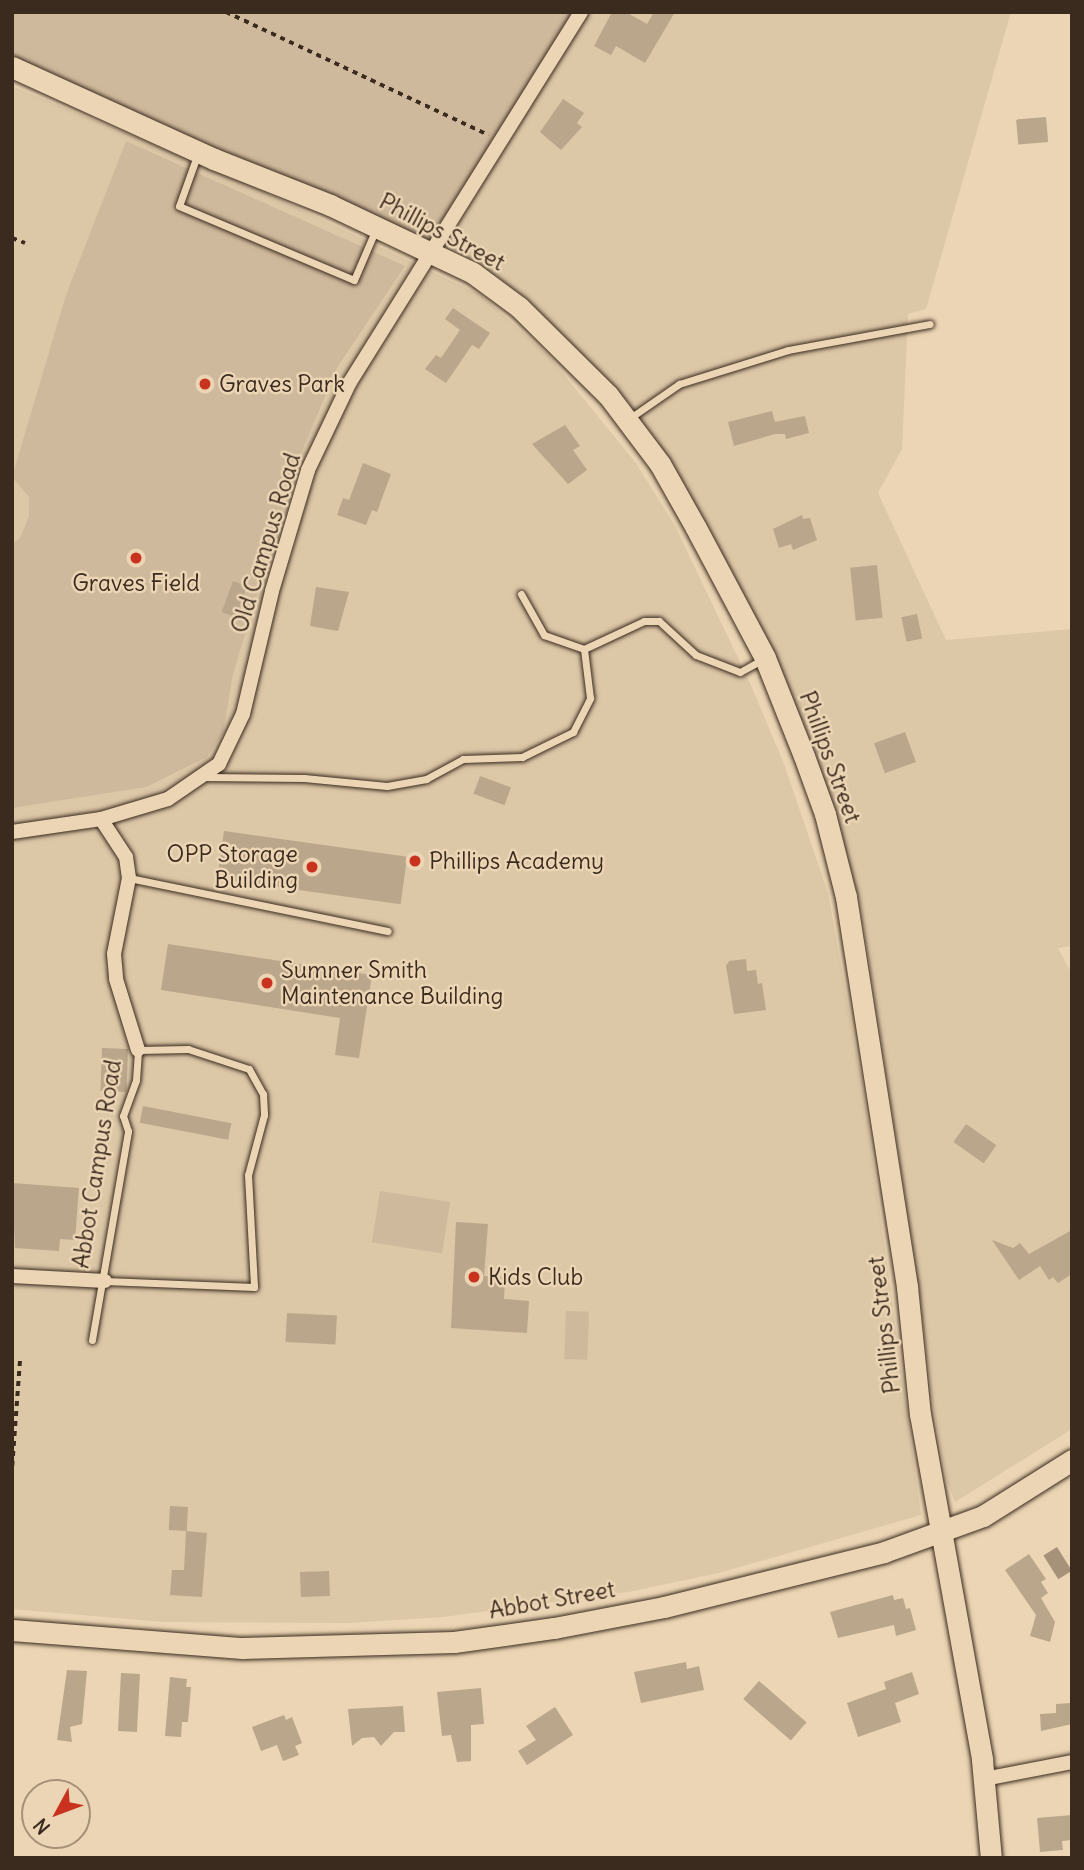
<!DOCTYPE html>
<html>
<head>
<meta charset="utf-8">
<style>
  body { margin:0 }
  #map { position:relative; width:1084px; height:1870px; overflow:hidden; background:#ebd5b4; font-family:Delius,sans-serif }
  div>[style] { position:absolute }
  [style*='--x'] { left:calc(var(--x)*1px); top:calc(var(--y)*1px); width:calc(var(--w)*1px); rotate:calc(var(--a)*1deg) }
  .built>* { inset:0; background:#dcc7a7 }
  .green>* { inset:0; background:#cfb99c; transform-origin:0 0 }
  .water>* { inset:0; background:#a69279; transform-origin:0 0 }
  .building>* { inset:0; background:#baa68a; transform-origin:0 0 }
  .path>* { height:3.5px; margin-top:-1.75px; transform-origin:0; background:repeating-linear-gradient(90deg,#3b2a1e 0 5px,transparent 0 10px) }
  .roads { filter:drop-shadow(0 0 2px #3b2a1e) drop-shadow(0 0 2px #3b2a1e) }
  .lane>* { height:7px; margin:-3.5px; padding:0 3.5px; transform-origin:3.5px; border-radius:3.5px; background:#ebd5b4 }
  .street>* { height:14px; margin:-7px; padding:0 7px; transform-origin:7px; border-radius:7px; background:#ebd5b4 }
  .secondary>* { height:21px; margin:-10.5px; padding:0 10.5px; transform-origin:10.5px; border-radius:10.5px; background:#ebd5b4 }
  .dots>* { width:19px; height:19px; translate:-50% -50%; box-sizing:border-box; border:4px solid #ebd5b4; border-radius:50% }
  span { translate:-50% -50%; white-space:nowrap; text-align:center; line-height:1.15; -webkit-text-stroke:5px #ebd5b4; paint-order:stroke }
  .street-label { font-size:23px; color:#3b2a1e }
  .poi-label { font-size:23px; color:#3b2a1e }
  .left { translate:0 -50%; text-align:left }
  .right { translate:-100% -50%; text-align:right }
  .frame { position:absolute; inset:0; border:14px solid #3b2a1e; pointer-events:none }
  .north { position:absolute; left:21px; top:1779px; width:70px; height:70px; box-sizing:border-box; background:#ebd5b4; border:2px solid #a59178; border-radius:50%; rotate:229deg; font-size:19px; font-weight:700; line-height:28px; text-align:center; color:#3b2a1e }
  .north::after { content:''; display:block; margin:auto; width:24px; height:32px; background:#c8321e; clip-path:polygon(50% 0,100% 100%,50% 72%,0 100%) }
</style>
</head>
<body>
<div id="map">
  <div class="built">
    <div style="clip-path:polygon(12px 12px,1011px 12px,926px 309px,908px 314px,902px 449px,878px 493px,946px 640px,1072px 629px,1072px 946px,1058px 948px,1072px 974px,1072px 1429px,955px 1502px,947px 1482px,934px 1412px,916px 1266px,860px 902px,828px 799px,704px 524px,499px 279px,456px 251px)"></div>
    <div style="clip-path:polygon(12px 86px,239px 180px,481px 295px,548px 355px,636px 463px,675px 526px,750px 683px,784px 764px,828px 893px,864px 1094px,921px 1515px,719px 1573px,628px 1592px,443px 1617px,349px 1623px,162px 1622px,12px 1609px)"></div>
  </div>
  <div class="green">
    <div style="clip-path:polygon(12px 12px,579px 12px,432px 251px,12px 74px)"></div>
    <div style="clip-path:polygon(126px 141px,405px 266px,338px 366px,296px 465px,233px 674px,223px 733px,207px 757px,146px 787px,12px 808px,12px 544px,20px 538px,29px 516px,29px 497px,12px 477px,66px 295px)"></div>
    <div style="left:380px;top:1191px;width:71px;height:52px;rotate:9deg"></div>
    <div style="left:566px;top:1311px;width:23px;height:48px;rotate:2deg"></div>
  </div>
  <div class="water">
    <div style="left:1057px;top:1547px;width:28px;height:16px;rotate:58deg"></div>
  </div>
  <div class="building">
    <div style="clip-path:polygon(612px 12px,626px 12px,647px 24px,654px 12px,675px 12px,645px 63px,616px 46px,611px 55px,594px 46px)"></div>
    <div style="clip-path:polygon(563px 99px,584px 113px,577px 123px,582px 127px,561px 150px,540px 132px)"></div>
    <div style="left:1046px;top:117px;width:25px;height:30px;rotate:85deg"></div>
    <div style="clip-path:polygon(453px 308px,490px 333px,479px 349px,472px 345px,446px 383px,425px 369px,436px 355px,441px 358px,460px 330px,445px 319px)"></div>
    <div style="clip-path:polygon(772px 411px,775px 422px,805px 416px,809px 433px,786px 439px,785px 434px,775px 434px,734px 446px,728px 422px)"></div>
    <div style="clip-path:polygon(565px 425px,580px 446px,573px 450px,587px 470px,568px 484px,532px 444px)"></div>
    <div style="clip-path:polygon(363px 463px,391px 474px,377px 512px,372px 510px,366px 525px,337px 515px,343px 498px,349px 500px)"></div>
    <div style="clip-path:polygon(802px 515px,803px 519px,810px 518px,817px 540px,793px 550px,791px 544px,779px 548px,773px 529px)"></div>
    <div style="left:877px;top:565px;width:53px;height:27px;rotate:84deg"></div>
    <div style="left:233px;top:581px;width:15px;height:33px;rotate:20deg"></div>
    <div style="clip-path:polygon(316px 587px,349px 592px,338px 631px,310px 626px)"></div>
    <div style="left:917px;top:614px;width:25px;height:16px;rotate:78deg"></div>
    <div style="left:905px;top:732px;width:32px;height:33px;rotate:70deg"></div>
    <div style="left:480px;top:776px;width:33px;height:19px;rotate:20deg"></div>
    <div style="left:224px;top:831px;width:185px;height:48px;rotate:8deg"></div>
    <div style="clip-path:polygon(168px 944px,372px 975px,359px 1058px,335px 1055px,340px 1018px,161px 990px)"></div>
    <div style="clip-path:polygon(746px 959px,747px 971px,756px 970px,758px 984px,762px 983px,766px 1010px,734px 1014px,726px 966px,729px 961px)"></div>
    <div style="left:102px;top:1048px;width:26px;height:43px;rotate:2deg"></div>
    <div style="left:143px;top:1106px;width:90px;height:17px;rotate:11deg"></div>
    <div style="left:966px;top:1124px;width:37px;height:22px;rotate:35deg"></div>
    <div style="clip-path:polygon(12px 1183px,79px 1188px,75px 1240px,60px 1239px,59px 1251px,15px 1248px)"></div>
    <div style="clip-path:polygon(456px 1222px,488px 1224px,484px 1276px,505px 1278px,504px 1299px,529px 1301px,527px 1333px,451px 1328px)"></div>
    <div style="clip-path:polygon(1072px 1230px,1072px 1274px,1058px 1283px,1053px 1277px,1049px 1280px,1040px 1266px,1019px 1280px,992px 1240px,1013px 1248px,1020px 1243px,1029px 1254px)"></div>
    <div style="left:287px;top:1313px;width:50px;height:29px;rotate:3deg"></div>
    <div style="left:170px;top:1506px;width:18px;height:24px;rotate:3deg"></div>
    <div style="clip-path:polygon(186px 1531px,207px 1533px,202px 1597px,170px 1595px,172px 1570px,184px 1570px)"></div>
    <div style="clip-path:polygon(1029px 1554px,1046px 1579px,1041px 1582px,1048px 1593px,1041px 1598px,1055px 1622px,1050px 1642px,1030px 1636px,1036px 1615px,1005px 1570px)"></div>
    <div style="left:329px;top:1571px;width:25px;height:29px;rotate:88deg"></div>
    <div style="clip-path:polygon(893px 1595px,894px 1600px,903px 1598px,906px 1609px,910px 1608px,916px 1630px,896px 1636px,894px 1625px,838px 1638px,830px 1612px)"></div>
    <div style="clip-path:polygon(686px 1662px,687px 1669px,699px 1666px,704px 1690px,641px 1703px,634px 1672px)"></div>
    <div style="clip-path:polygon(67px 1670px,87px 1671px,82px 1724px,70px 1727px,72px 1742px,57px 1740px)"></div>
    <div style="clip-path:polygon(912px 1672px,919px 1694px,895px 1703px,901px 1722px,858px 1737px,847px 1703px,886px 1689px,884px 1682px)"></div>
    <div style="left:121px;top:1673px;width:19px;height:58px;rotate:3deg"></div>
    <div style="clip-path:polygon(170px 1677px,187px 1679px,186px 1687px,191px 1687px,188px 1722px,182px 1722px,181px 1737px,165px 1736px)"></div>
    <div style="left:759px;top:1681px;width:63px;height:24px;rotate:41deg"></div>
    <div style="clip-path:polygon(481px 1688px,484px 1724px,471px 1725px,471px 1761px,457px 1762px,451px 1735px,442px 1736px,437px 1692px)"></div>
    <div style="clip-path:polygon(1072px 1703px,1072px 1724px,1041px 1731px,1040px 1714px,1056px 1713px,1056px 1704px)"></div>
    <div style="clip-path:polygon(403px 1706px,405px 1732px,394px 1732px,381px 1746px,374px 1737px,362px 1738px,352px 1746px,348px 1709px)"></div>
    <div style="clip-path:polygon(555px 1707px,573px 1735px,527px 1765px,518px 1751px,536px 1740px,526px 1726px)"></div>
    <div style="clip-path:polygon(284px 1715px,286px 1720px,292px 1717px,302px 1743px,295px 1746px,299px 1755px,283px 1761px,277px 1745px,261px 1751px,252px 1727px)"></div>
    <div style="clip-path:polygon(1072px 1815px,1072px 1840px,1062px 1841px,1063px 1850px,1040px 1852px,1037px 1818px)"></div>
  </div>
  <div class="path">
    <div style="--x:226;--y:12;--w:290;--a:25.1"></div>
    <div style="--x:12;--y:238;--w:14;--a:21"></div>
    <div style="--x:12;--y:1466;--w:108;--a:-85.8"></div>
  </div>
  <div class="roads">
    <div class="lane">
      <div style="--x:198;--y:153;--w:56;--a:109.7"></div>
      <div style="--x:179;--y:206;--w:190;--a:22.9"></div>
      <div style="--x:354;--y:280;--w:53;--a:-66.8"></div>
      <div style="--x:630;--y:418;--w:60;--a:-34.8"></div>
      <div style="--x:679;--y:384;--w:114;--a:-17.3"></div>
      <div style="--x:788;--y:350;--w:144;--a:-10.4"></div>
      <div style="--x:584;--y:649;--w:66;--a:-25"></div>
      <div style="--x:644;--y:621;--w:15;--a:0"></div>
      <div style="--x:659;--y:621;--w:50;--a:42.6"></div>
      <div style="--x:696;--y:655;--w:47;--a:21.1"></div>
      <div style="--x:740;--y:672;--w:26;--a:-29"></div>
      <div style="--x:205;--y:777;--w:99;--a:0.6"></div>
      <div style="--x:304;--y:778;--w:83;--a:5.5"></div>
      <div style="--x:387;--y:786;--w:40;--a:-10"></div>
      <div style="--x:426;--y:779;--w:42;--a:-28.4"></div>
      <div style="--x:463;--y:759;--w:59;--a:-1.9"></div>
      <div style="--x:522;--y:757;--w:57;--a:-26.1"></div>
      <div style="--x:573;--y:732;--w:38;--a:-63"></div>
      <div style="--x:590;--y:698;--w:49;--a:-97"></div>
      <div style="--x:584;--y:649;--w:42;--a:-160.7"></div>
      <div style="--x:544;--y:635;--w:47;--a:-119.3"></div>
      <div style="--x:129;--y:878;--w:264;--a:11.6"></div>
      <div style="--x:92;--y:1340;--w:212;--a:-80.2"></div>
      <div style="--x:128;--y:1131;--w:16;--a:-108"></div>
      <div style="--x:123;--y:1116;--w:38;--a:-70"></div>
      <div style="--x:136;--y:1080;--w:30;--a:-86"></div>
      <div style="--x:138;--y:1050;--w:50;--a:-1.1"></div>
      <div style="--x:188;--y:1049;--w:64;--a:18.2"></div>
      <div style="--x:249;--y:1069;--w:29;--a:61"></div>
      <div style="--x:263;--y:1094;--w:21;--a:87"></div>
      <div style="--x:264;--y:1115;--w:62;--a:104.9"></div>
      <div style="--x:248;--y:1175;--w:112;--a:86.9"></div>
      <div style="--x:254;--y:1287;--w:149;--a:-177.7"></div>
    </div>
    <div class="street">
      <div style="--x:101;--y:819;--w:45;--a:56.7"></div>
      <div style="--x:126;--y:857;--w:21;--a:82"></div>
      <div style="--x:129;--y:878;--w:77;--a:101.2"></div>
      <div style="--x:114;--y:954;--w:25;--a:85"></div>
      <div style="--x:116;--y:979;--w:74;--a:72.8"></div>
      <div style="--x:12;--y:832;--w:90;--a:-8.3"></div>
      <div style="--x:101;--y:819;--w:70;--a:-16.6"></div>
      <div style="--x:168;--y:799;--w:62;--a:-34.5"></div>
      <div style="--x:219;--y:764;--w:55;--a:-64.4"></div>
      <div style="--x:243;--y:714;--w:126;--a:-76.7"></div>
      <div style="--x:272;--y:591;--w:126;--a:-73.4"></div>
      <div style="--x:308;--y:470;--w:98;--a:-64.5"></div>
      <div style="--x:350;--y:382;--w:436;--a:-58"></div>
      <div style="--x:12;--y:1276;--w:93;--a:3.1"></div>
      <div style="--x:984;--y:1779;--w:90;--a:-10.9"></div>
    </div>
    <div class="secondary">
      <div style="--x:12;--y:67;--w:222;--a:24.5"></div>
      <div style="--x:214;--y:159;--w:125;--a:21.6"></div>
      <div style="--x:330;--y:205;--w:158;--a:25.4"></div>
      <div style="--x:473;--y:273;--w:57;--a:36.5"></div>
      <div style="--x:519;--y:307;--w:125;--a:44.7"></div>
      <div style="--x:608;--y:395;--w:86;--a:53"></div>
      <div style="--x:660;--y:464;--w:73;--a:60.6"></div>
      <div style="--x:696;--y:528;--w:147;--a:62"></div>
      <div style="--x:765;--y:658;--w:105;--a:68.3"></div>
      <div style="--x:804;--y:756;--w:62;--a:70.1"></div>
      <div style="--x:825;--y:814;--w:86;--a:75.8"></div>
      <div style="--x:846;--y:897;--w:395;--a:81.1"></div>
      <div style="--x:907;--y:1287;--w:128;--a:84.2"></div>
      <div style="--x:920;--y:1414;--w:352;--a:79.8"></div>
      <div style="--x:982;--y:1760;--w:98;--a:84.8"></div>
      <div style="--x:12;--y:1630;--w:231;--a:4.5"></div>
      <div style="--x:242;--y:1648;--w:212;--a:-1.6"></div>
      <div style="--x:454;--y:1642;--w:101;--a:-8"></div>
      <div style="--x:554;--y:1628;--w:112;--a:-10.8"></div>
      <div style="--x:664;--y:1607;--w:227;--a:-14"></div>
      <div style="--x:884;--y:1552;--w:105;--a:-20"></div>
      <div style="--x:983;--y:1516;--w:105;--a:-32.2"></div>
    </div>
  </div>
  <div class="dots">
    <div style="left:205px;top:384px;background:#c8321e"></div>
    <div style="left:136px;top:558px;background:#c8321e"></div>
    <div style="left:415px;top:861px;background:#c8321e"></div>
    <div style="left:312px;top:867px;background:#c8321e"></div>
    <div style="left:267px;top:983px;background:#c8321e"></div>
    <div style="left:474px;top:1277px;background:#c8321e"></div>
  </div>
  <div class="street-label">
    <span style="left:442px;top:232px;rotate:28deg">Phillips Street</span>
    <span style="left:266px;top:543px;rotate:-73deg">Old Campus Road</span>
    <span style="left:830px;top:757px;rotate:70deg">Phillips Street</span>
    <span style="left:97px;top:1164px;rotate:-81deg">Abbot Campus Road</span>
    <span style="left:884px;top:1325px;rotate:-97deg">Phillips Street</span>
    <span style="left:552px;top:1600px;rotate:-10deg">Abbot Street</span>
  </div>
  <div class="poi-label">
    <span class="left" style="left:219px;top:384px">Graves Park</span>
    <span style="left:136px;top:583px">Graves Field</span>
    <span class="right" style="left:298px;top:867px">OPP Storage<br>Building</span>
    <span class="left" style="left:429px;top:861px">Phillips Academy</span>
    <span class="left" style="left:281px;top:983px">Sumner Smith<br>Maintenance Building</span>
    <span class="left" style="left:488px;top:1277px">Kids Club</span>
  </div>
  <div class="frame"></div>
  <div class="north">N</div>
</div>
</body>
</html>
